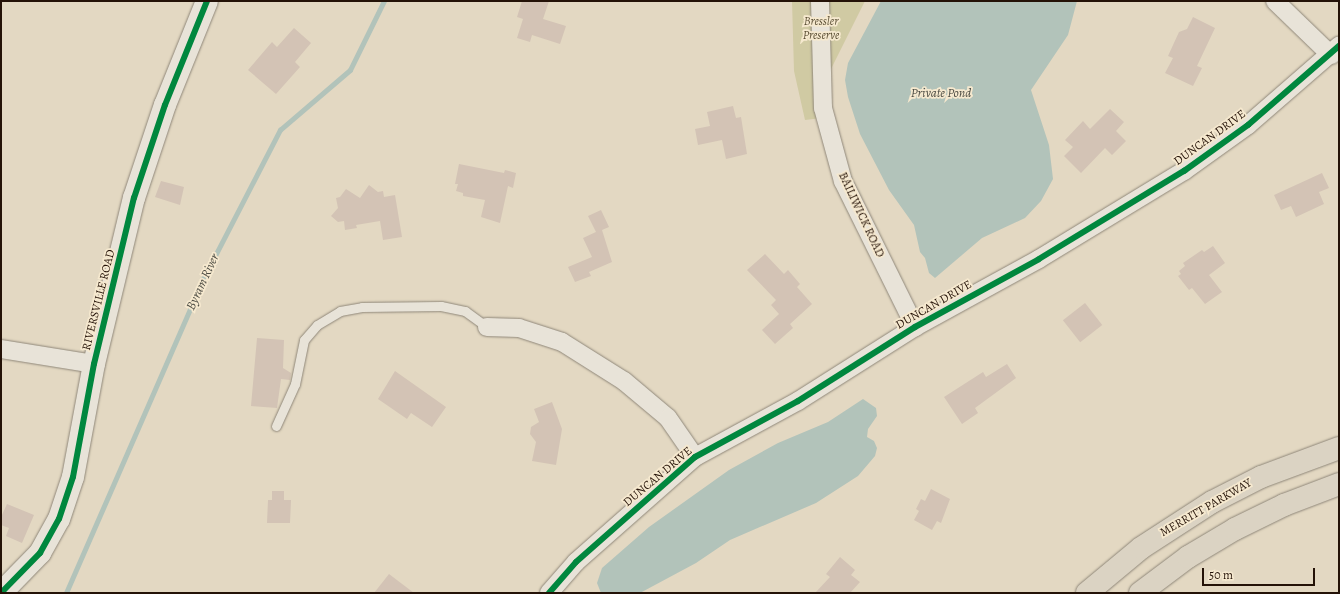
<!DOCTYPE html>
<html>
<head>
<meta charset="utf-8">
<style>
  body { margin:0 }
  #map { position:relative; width:1340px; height:594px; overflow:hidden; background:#e3d8c2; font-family:Alegreya,serif }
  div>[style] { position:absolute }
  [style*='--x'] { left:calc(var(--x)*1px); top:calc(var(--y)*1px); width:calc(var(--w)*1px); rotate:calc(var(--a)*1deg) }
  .green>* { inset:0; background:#d0caa3 }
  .water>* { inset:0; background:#b2c3ba }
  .stream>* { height:4.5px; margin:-2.25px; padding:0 2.25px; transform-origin:2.25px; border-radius:2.25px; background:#b2c3ba }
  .building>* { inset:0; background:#d3c3b5; transform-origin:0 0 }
  .roads { filter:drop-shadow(0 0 1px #8f8779) drop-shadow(0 0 1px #8f8779) }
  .lane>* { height:9px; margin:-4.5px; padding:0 4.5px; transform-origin:4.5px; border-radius:4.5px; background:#e8e3d8 }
  .street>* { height:18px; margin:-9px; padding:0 9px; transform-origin:9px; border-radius:9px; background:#e8e3d8 }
  .secondary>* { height:22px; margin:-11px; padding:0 11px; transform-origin:11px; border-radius:11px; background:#e8e3d8 }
  .highway>* { height:22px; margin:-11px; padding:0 11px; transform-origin:11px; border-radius:11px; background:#dbd3c3 }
  .cycleway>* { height:6px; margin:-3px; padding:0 3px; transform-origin:3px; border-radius:3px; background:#00873e }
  span { translate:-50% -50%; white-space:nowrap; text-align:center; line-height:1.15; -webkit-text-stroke:3.5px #f6e9cf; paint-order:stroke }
  .park-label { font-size:12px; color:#5b4f35; font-style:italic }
  .street-label { font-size:12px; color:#241207 }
  .water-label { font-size:13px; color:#4e4d44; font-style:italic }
  .frame { position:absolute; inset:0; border:2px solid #241207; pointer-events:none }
  .scale { position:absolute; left:1202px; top:568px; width:113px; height:18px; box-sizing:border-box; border:2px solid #241207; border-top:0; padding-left:5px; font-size:12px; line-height:14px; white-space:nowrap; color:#241207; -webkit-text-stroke:3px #f6e9cf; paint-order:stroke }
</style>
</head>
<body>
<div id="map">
  <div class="green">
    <div style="clip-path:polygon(792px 1px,865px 1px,824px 83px,830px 117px,805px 120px,794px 71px)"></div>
  </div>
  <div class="water">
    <div style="clip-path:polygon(881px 1px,1077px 1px,1068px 35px,1031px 90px,1049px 145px,1053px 179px,1041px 201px,1025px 218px,982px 238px,935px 278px,929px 273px,925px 258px,920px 252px,914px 225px,889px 190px,860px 134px,848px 97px,845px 80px,848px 63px)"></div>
    <div style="clip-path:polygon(863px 399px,876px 408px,877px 416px,868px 429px,867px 437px,874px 441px,877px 448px,875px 456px,858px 476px,816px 503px,730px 540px,696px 563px,640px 593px,601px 593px,597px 583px,602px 568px,649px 527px,729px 470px,778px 443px,828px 422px)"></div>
  </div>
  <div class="stream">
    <div style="--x:66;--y:593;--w:340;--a:-66.4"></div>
    <div style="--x:202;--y:281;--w:170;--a:-62.7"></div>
    <div style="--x:280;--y:130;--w:92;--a:-40.6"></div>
    <div style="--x:350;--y:70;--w:77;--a:-63.8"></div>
  </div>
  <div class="building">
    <div style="clip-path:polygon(522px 1px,549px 1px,543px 19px,566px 26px,560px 44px,532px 35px,530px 42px,517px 38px,523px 19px,517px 17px)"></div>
    <div style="clip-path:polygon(1193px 17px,1215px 28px,1197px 66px,1202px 68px,1193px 86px,1165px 73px,1173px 58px,1168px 56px,1179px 32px,1187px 29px)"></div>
    <div style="clip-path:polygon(294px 28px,311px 43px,295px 62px,300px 67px,276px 94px,248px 70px,272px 42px,277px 47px)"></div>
    <div style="clip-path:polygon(733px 106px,736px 118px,741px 117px,747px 154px,726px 159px,722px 140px,698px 145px,695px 129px,710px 126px,707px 112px)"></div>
    <div style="clip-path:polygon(1110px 109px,1124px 122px,1116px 131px,1126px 141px,1112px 155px,1105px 148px,1081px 173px,1064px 156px,1073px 147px,1065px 140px,1083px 121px,1090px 129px)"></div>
    <div style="clip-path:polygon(459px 164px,504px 173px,505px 170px,516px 173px,513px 188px,508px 186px,500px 223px,481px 217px,485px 200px,463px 196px,463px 193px,456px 191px,458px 184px,455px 184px)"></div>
    <div style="clip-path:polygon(1322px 173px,1329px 188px,1319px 192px,1324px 204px,1296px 217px,1291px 206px,1281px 210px,1274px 195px)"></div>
    <div style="clip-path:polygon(161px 181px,184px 187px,180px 205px,155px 197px)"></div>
    <div style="clip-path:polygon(369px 185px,378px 192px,383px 191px,384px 197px,395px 195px,402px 237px,383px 240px,380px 221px,356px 225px,357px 228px,345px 230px,344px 221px,338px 222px,331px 216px,338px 208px,336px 198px,340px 197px,346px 189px,360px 198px)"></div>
    <div style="clip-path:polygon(601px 210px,609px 227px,602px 230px,612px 262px,589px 272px,591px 276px,575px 282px,568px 267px,592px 257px,583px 238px,598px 231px,596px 232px,588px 216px)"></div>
    <div style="clip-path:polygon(1213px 246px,1225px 263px,1209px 275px,1222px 292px,1205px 304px,1192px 288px,1189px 290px,1178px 276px,1181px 274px,1179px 271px,1185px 266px,1183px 263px,1202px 250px,1204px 252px)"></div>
    <div style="clip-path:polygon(765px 254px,784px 274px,788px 270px,800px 284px,797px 287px,812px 304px,790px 324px,793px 328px,775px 344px,762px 330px,779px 314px,771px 305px,776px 300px,747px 270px)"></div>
    <div style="left:1085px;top:303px;width:28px;height:28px;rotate:52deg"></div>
    <div style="clip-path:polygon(257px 338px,284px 340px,283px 368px,291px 373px,290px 380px,281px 379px,277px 408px,251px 406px)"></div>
    <div style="clip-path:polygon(1007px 364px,1016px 378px,975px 408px,978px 413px,962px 424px,944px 397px,983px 372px,986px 377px)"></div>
    <div style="clip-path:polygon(395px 371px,446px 407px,432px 427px,411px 413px,407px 419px,378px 399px)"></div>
    <div style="clip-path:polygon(552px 402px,562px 429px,556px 465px,532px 461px,536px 442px,530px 434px,531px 427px,539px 422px,534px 409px)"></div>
    <div style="clip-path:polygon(931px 489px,950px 499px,941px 523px,937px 521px,932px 530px,914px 520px,919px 511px,916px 509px,921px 499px,925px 501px)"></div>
    <div style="clip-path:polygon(272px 491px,284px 491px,284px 500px,291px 500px,290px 523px,267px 523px,268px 500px,272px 500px)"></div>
    <div style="clip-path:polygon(7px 504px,34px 515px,22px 543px,6px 536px,9px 528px,1px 525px,1px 517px)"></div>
    <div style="clip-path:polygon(840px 557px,855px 570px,851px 575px,860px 582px,850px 593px,815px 593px,830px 577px,826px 574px)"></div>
    <div style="clip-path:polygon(389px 574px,414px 593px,374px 593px)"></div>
  </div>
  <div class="roads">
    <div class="lane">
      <div style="--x:276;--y:426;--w:46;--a:-65.7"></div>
      <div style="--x:295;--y:384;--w:45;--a:-78.4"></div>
      <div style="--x:304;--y:340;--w:20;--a:-49"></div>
      <div style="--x:317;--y:325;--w:27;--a:-31"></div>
      <div style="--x:340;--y:311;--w:22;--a:-10"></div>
      <div style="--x:362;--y:307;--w:79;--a:-0.7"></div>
      <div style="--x:441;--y:306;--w:25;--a:12"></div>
      <div style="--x:465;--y:311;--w:27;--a:36"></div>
    </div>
    <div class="street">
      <div style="--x:820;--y:1;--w:107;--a:88.4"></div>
      <div style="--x:823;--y:108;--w:76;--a:74.7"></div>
      <div style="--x:843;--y:181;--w:163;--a:63.7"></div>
      <div style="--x:1275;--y:1;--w:78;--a:44"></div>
      <div style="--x:487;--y:327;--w:32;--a:2"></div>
      <div style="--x:519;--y:328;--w:45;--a:18"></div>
      <div style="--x:562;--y:342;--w:73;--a:32.2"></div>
      <div style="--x:624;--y:381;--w:57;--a:40.1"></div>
      <div style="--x:668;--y:418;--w:47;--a:55.3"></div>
      <div style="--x:1;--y:349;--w:94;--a:9.2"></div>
      <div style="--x:549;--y:593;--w:41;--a:-48.9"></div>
      <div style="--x:576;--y:562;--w:159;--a:-41.4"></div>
      <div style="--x:695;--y:457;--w:117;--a:-28.5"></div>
      <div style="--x:798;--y:401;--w:138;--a:-32.3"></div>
      <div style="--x:915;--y:327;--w:141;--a:-28.7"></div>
      <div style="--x:1039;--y:259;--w:170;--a:-31.3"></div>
      <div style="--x:1184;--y:171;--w:79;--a:-35.7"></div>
      <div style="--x:1248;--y:125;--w:121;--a:-41"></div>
    </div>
    <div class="secondary">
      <div style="--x:1;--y:593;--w:56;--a:-45.7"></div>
      <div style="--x:40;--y:553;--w:39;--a:-61"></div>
      <div style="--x:59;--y:519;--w:44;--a:-71.6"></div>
      <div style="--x:73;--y:477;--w:115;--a:-79.5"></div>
      <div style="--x:94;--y:364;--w:171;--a:-76.5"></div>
      <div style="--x:134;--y:198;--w:98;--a:-71.6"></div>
      <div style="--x:165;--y:105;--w:112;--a:-68"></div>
    </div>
    <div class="highway">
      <div style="--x:1087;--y:593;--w:70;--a:-39.8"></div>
      <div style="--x:1141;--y:548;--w:85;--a:-32.9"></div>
      <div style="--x:1212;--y:502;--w:55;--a:-27"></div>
      <div style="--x:1261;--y:477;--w:83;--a:-20.4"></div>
      <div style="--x:1140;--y:593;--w:60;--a:-36.9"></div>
      <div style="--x:1188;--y:557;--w:55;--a:-30.8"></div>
      <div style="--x:1235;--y:529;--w:55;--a:-26.1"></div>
      <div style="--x:1284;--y:505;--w:59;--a:-20.9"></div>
    </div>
  </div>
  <div class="cycleway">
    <div style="--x:1;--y:593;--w:56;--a:-45.7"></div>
    <div style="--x:40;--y:553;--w:39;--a:-61"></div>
    <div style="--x:59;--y:519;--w:44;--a:-71.6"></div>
    <div style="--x:73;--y:477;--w:115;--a:-79.5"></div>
    <div style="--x:94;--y:364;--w:171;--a:-76.5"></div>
    <div style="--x:134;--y:198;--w:98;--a:-71.6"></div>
    <div style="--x:165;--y:105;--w:112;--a:-68"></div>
    <div style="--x:549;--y:593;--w:41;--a:-48.9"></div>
    <div style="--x:576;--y:562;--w:159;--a:-41.4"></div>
    <div style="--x:695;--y:457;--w:117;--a:-28.5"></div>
    <div style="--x:798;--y:401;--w:138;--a:-32.3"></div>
    <div style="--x:915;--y:327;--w:141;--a:-28.7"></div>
    <div style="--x:1039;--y:259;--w:170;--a:-31.3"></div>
    <div style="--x:1184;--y:171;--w:79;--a:-35.7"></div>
    <div style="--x:1248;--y:125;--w:121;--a:-41"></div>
  </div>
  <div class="park-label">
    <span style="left:821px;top:29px">Bressler<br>Preserve</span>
  </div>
  <div class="street-label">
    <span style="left:1210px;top:138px;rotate:-36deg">DUNCAN DRIVE</span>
    <span style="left:861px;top:215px;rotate:65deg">BAILIWICK ROAD</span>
    <span style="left:99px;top:300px;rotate:-76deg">RIVERSVILLE ROAD</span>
    <span style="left:934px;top:305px;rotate:-30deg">DUNCAN DRIVE</span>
    <span style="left:658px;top:477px;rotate:-40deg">DUNCAN DRIVE</span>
    <span style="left:1206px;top:508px;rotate:-30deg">MERRITT PARKWAY</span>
  </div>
  <div class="water-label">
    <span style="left:941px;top:93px">Private Pond</span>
    <span style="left:203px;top:282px;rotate:-65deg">Byram River</span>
  </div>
  <div class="frame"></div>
  <div class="scale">50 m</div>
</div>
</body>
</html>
